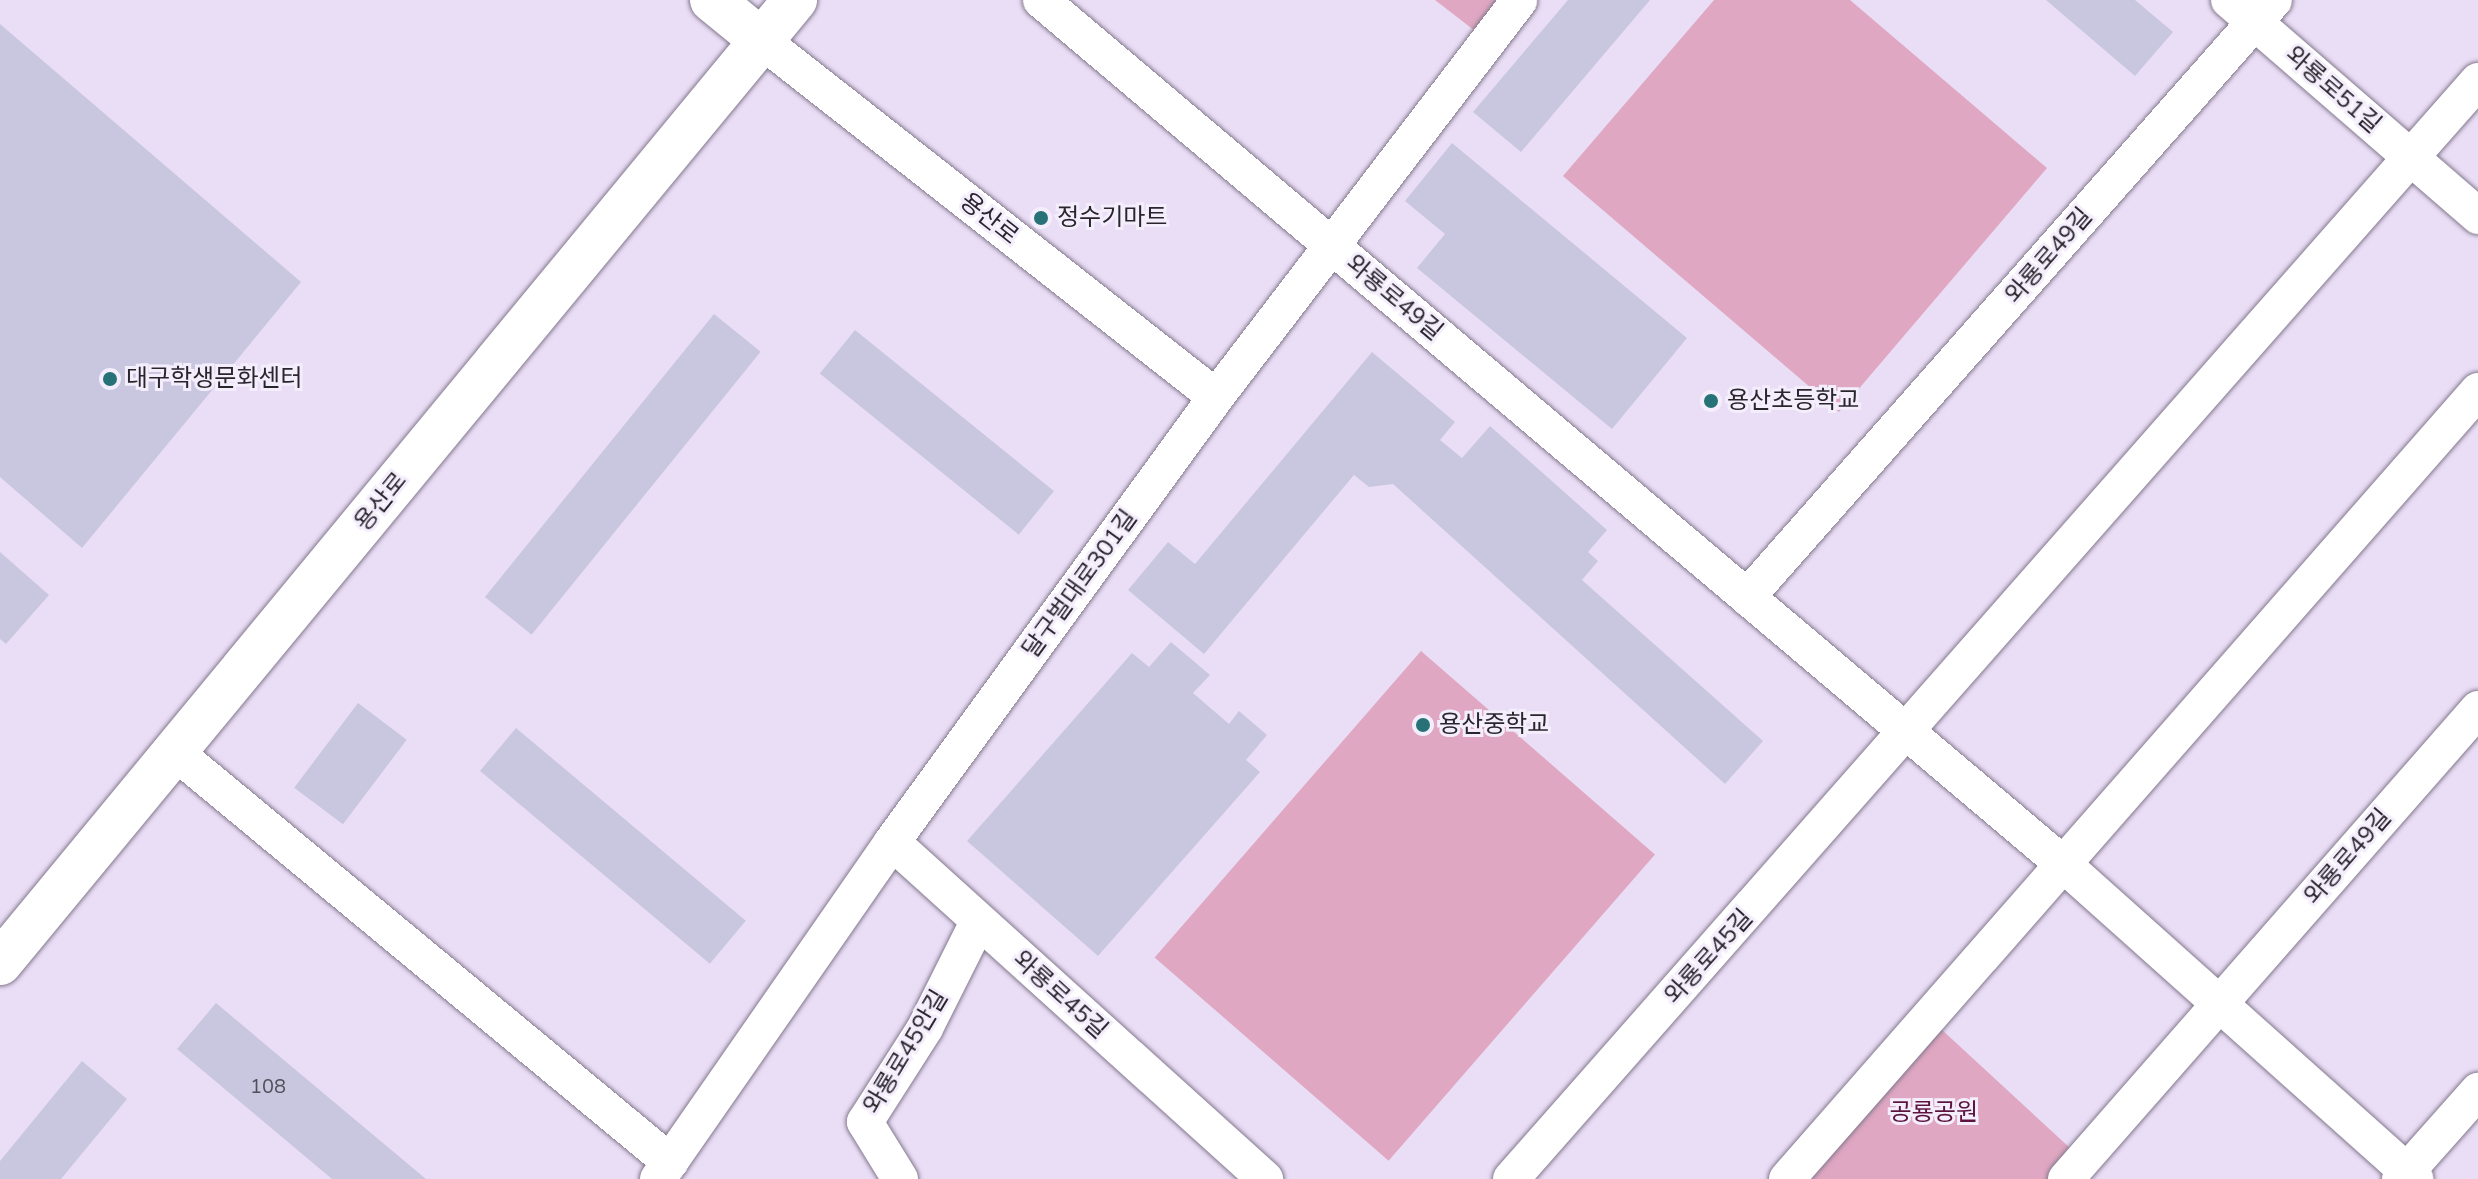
<!DOCTYPE html>
<html>
<head>
<meta charset="utf-8">
<style>
  body { margin:0 }
  #map { position:relative; width:2478px; height:1179px; overflow:hidden; background:#eadef6; font-family:"Nunito Sans","Noto Sans KR",sans-serif }
  div>[style] { position:absolute }
  [style*='--x'] { left:calc(var(--x)*1px); top:calc(var(--y)*1px); width:calc(var(--w)*1px); rotate:calc(var(--a)*1deg) }
  .green>* { inset:0; background:#dfa7c1; transform-origin:0 0 }
  .building>* { inset:0; background:#c8c7df; transform-origin:0 0 }
  .roads { filter:drop-shadow(0 0 2px #83798e) drop-shadow(0 0 2px #83798e) }
  .minor>* { height:36px; margin:-18px; padding:0 18px; transform-origin:18px; border-radius:18px; background:#fff }
  .tertiary>* { height:44px; margin:-22px; padding:0 22px; transform-origin:22px; border-radius:22px; background:#fff }
  .secondary>* { height:44px; margin:-22px; padding:0 22px; transform-origin:22px; border-radius:22px; background:#fff }
  .dots>* { width:22px; height:22px; translate:-50% -50%; box-sizing:border-box; border:4px solid #f4eefc; border-radius:50% }
  span { translate:-50% -50%; white-space:nowrap; text-align:center; line-height:1.15; -webkit-text-stroke:6px #f4eefc; paint-order:stroke }
  .number-label { font-size:20px; color:#514e5a }
  .number-label span { -webkit-text-stroke-width:0 }
  .street-label { font-size:24px; color:#29252d }
  .poi-label { font-size:24px; color:#29252d }
  .left { translate:0 -50%; text-align:left }
  .park-label { font-size:24px; color:#5c143e }
</style>
</head>
<body>
<div id="map">
  <div class="green">
    <div style="clip-path:polygon(1435px 0,1505px 0,1479px 34px)"></div>
    <div style="clip-path:polygon(1714px 0,1850px 0,2047px 168px,1839px 412px,1563px 176px)"></div>
    <div style="left:1421px;top:651px;width:310px;height:406px;rotate:41deg"></div>
    <div style="clip-path:polygon(1928px 1017px,2083px 1160px,2066px 1179px,1787px 1179px)"></div>
  </div>
  <div class="building">
    <div style="clip-path:polygon(1568px 0,1650px 0,1521px 152px,1473px 112px)"></div>
    <div style="clip-path:polygon(2046px 0,2135px 0,2173px 32px,2135px 76px)"></div>
    <div style="clip-path:polygon(0 24px,301px 282px,82px 548px,0 477px)"></div>
    <div style="clip-path:polygon(1452px 143px,1687px 338px,1612px 429px,1417px 268px,1445px 234px,1405px 201px)"></div>
    <div style="left:714px;top:314px;width:60px;height:364px;rotate:39deg"></div>
    <div style="left:855px;top:330px;width:256px;height:56px;rotate:39deg"></div>
    <div style="clip-path:polygon(1372px 352px,1455px 422px,1440px 440px,1462px 458px,1490px 426px,1607px 530px,1588px 552px,1598px 561px,1582px 580px,1763px 741px,1725px 784px,1393px 484px,1369px 487px,1354px 475px,1204px 654px,1128px 590px,1168px 542px,1195px 564px)"></div>
    <div style="clip-path:polygon(0 552px,49px 595px,6px 644px,0 639px)"></div>
    <div style="clip-path:polygon(1171px 642px,1210px 675px,1193px 693px,1229px 724px,1239px 711px,1267px 735px,1246px 760px,1260px 772px,1098px 956px,967px 841px,1132px 653px,1149px 667px)"></div>
    <div style="left:358px;top:703px;width:61px;height:106px;rotate:37deg"></div>
    <div style="left:516px;top:728px;width:300px;height:56px;rotate:40deg"></div>
    <div style="clip-path:polygon(216px 1003px,359px 1123px,426px 1179px,332px 1179px,177px 1049px)"></div>
    <div style="clip-path:polygon(82px 1061px,127px 1099px,61px 1179px,0 1179px,0 1161px)"></div>
  </div>
  <div class="roads">
    <div class="minor">
      <div style="--x:1041;--y:0;--w:1337;--a:40.21"></div>
      <div style="--x:2062;--y:863;--w:474;--a:41.8"></div>
      <div style="--x:2229;--y:0;--w:330;--a:40.9"></div>
      <div style="--x:761;--y:40;--w:578;--a:38.12"></div>
      <div style="--x:1747;--y:597;--w:796;--a:-48.56"></div>
      <div style="--x:175;--y:752;--w:643;--a:39.63"></div>
      <div style="--x:892;--y:842;--w:503;--a:42.1"></div>
      <div style="--x:658;--y:1179;--w:410;--a:-55.2"></div>
      <div style="--x:892;--y:842;--w:550;--a:-53.94"></div>
      <div style="--x:1216;--y:397;--w:499;--a:-52.6"></div>
      <div style="--x:900;--y:1179;--w:67;--a:-121.6"></div>
      <div style="--x:865;--y:1122;--w:112;--a:-57.4"></div>
      <div style="--x:925;--y:1028;--w:119;--a:-63.4"></div>
      <div style="--x:1511;--y:1179;--w:1463;--a:-48.63"></div>
      <div style="--x:1787;--y:1179;--w:1048;--a:-48.75"></div>
      <div style="--x:2066;--y:1179;--w:625;--a:-48.76"></div>
      <div style="--x:2400;--y:1179;--w:118;--a:-48.4"></div>
    </div>
    <div class="tertiary">
      <div style="--x:712;--y:0;--w:63;--a:39.2"></div>
    </div>
    <div class="secondary">
      <div style="--x:0;--y:963;--w:1249;--a:-50.46"></div>
    </div>
  </div>
  <div class="dots">
    <div style="left:1041px;top:218px;background:#277277"></div>
    <div style="left:110px;top:379px;background:#277277"></div>
    <div style="left:1711px;top:401px;background:#277277"></div>
    <div style="left:1423px;top:725px;background:#277277"></div>
  </div>
  <div class="number-label">
    <span style="left:268px;top:1086px">108</span>
  </div>
  <div class="street-label">
    <span style="left:2333px;top:90px;rotate:41deg">와룡로51길</span>
    <span style="left:989px;top:219px;rotate:38deg">용산로</span>
    <span style="left:2049px;top:256px;rotate:-49deg">와룡로49길</span>
    <span style="left:1394px;top:298px;rotate:40deg">와룡로49길</span>
    <span style="left:381px;top:502px;rotate:-51deg">용산로</span>
    <span style="left:1080px;top:584px;rotate:-54deg">달구벌대로301길</span>
    <span style="left:2348px;top:857px;rotate:-49deg">와룡로49길</span>
    <span style="left:1709px;top:957px;rotate:-48deg">와룡로45길</span>
    <span style="left:1060px;top:995px;rotate:42deg">와룡로45길</span>
    <span style="left:906px;top:1052px;rotate:-59deg">와룡로45안길</span>
  </div>
  <div class="poi-label">
    <span class="left" style="left:1057px;top:218px">정수기마트</span>
    <span class="left" style="left:126px;top:379px">대구학생문화센터</span>
    <span class="left" style="left:1727px;top:401px">용산초등학교</span>
    <span class="left" style="left:1439px;top:725px">용산중학교</span>
  </div>
  <div class="park-label">
    <span style="left:1934px;top:1113px">공룡공원</span>
  </div>
</div>
</body>
</html>
